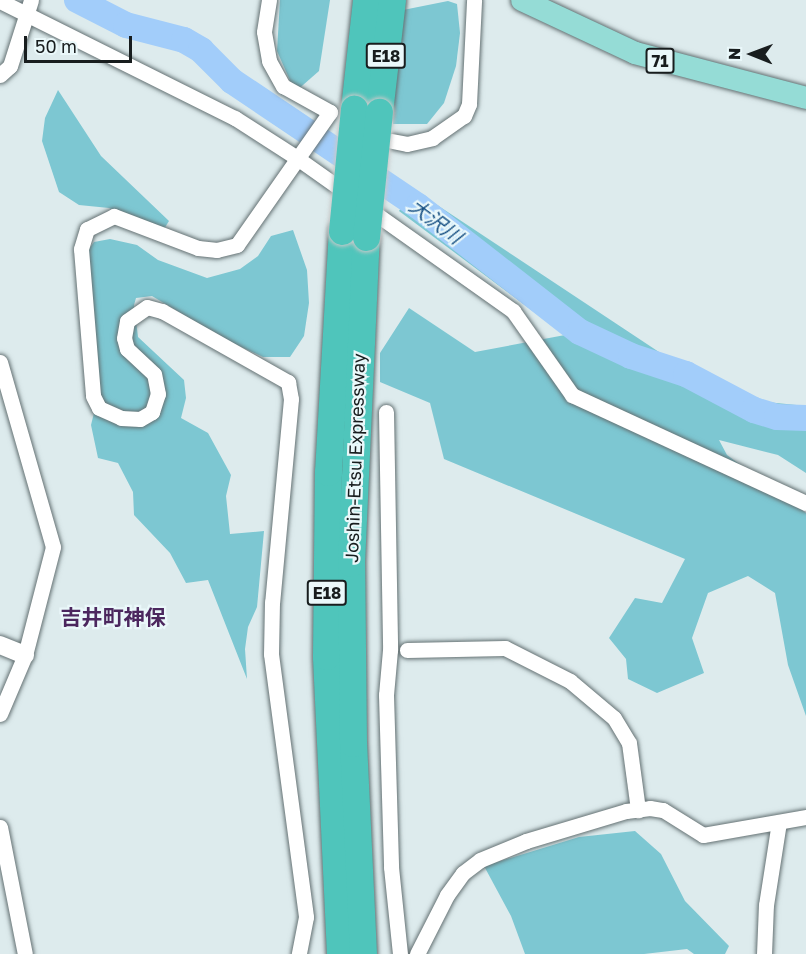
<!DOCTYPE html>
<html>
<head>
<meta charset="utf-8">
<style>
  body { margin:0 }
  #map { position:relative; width:806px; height:954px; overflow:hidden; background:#ddebed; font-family:"Golos Text","Noto Sans JP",sans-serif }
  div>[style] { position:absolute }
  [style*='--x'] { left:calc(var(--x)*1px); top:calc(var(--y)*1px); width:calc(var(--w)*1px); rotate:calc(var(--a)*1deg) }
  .green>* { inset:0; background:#7dc7d2 }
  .river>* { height:26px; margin:-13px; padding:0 13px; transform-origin:13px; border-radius:13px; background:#a2cdfa }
  .roads { filter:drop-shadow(0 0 2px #647173) drop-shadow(0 0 2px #647173) }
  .minor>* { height:15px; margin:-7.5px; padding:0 7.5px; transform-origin:7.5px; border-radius:7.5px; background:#fff }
  .tertiary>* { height:18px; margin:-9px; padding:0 9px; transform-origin:9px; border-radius:9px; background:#fff }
  .primary>* { height:22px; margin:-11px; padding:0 11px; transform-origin:11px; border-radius:11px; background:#95dcd6 }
  .motorway>* { height:27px; margin:-13.5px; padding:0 13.5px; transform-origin:13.5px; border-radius:13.5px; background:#4fc5bb }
  .bridges { filter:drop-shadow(0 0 2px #c8c9c9) drop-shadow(0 0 2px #c8c9c9) }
  .motorway-bridge>* { height:27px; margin:-13.5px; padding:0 13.5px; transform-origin:13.5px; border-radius:13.5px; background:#4fc5bb }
  span { translate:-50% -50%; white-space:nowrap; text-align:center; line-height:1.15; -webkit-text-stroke:4.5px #eaf8fa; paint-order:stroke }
  .shield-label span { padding:2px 4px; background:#eaf8fa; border:2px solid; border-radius:4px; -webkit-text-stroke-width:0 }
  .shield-label { font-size:16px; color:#181d1e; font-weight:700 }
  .street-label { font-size:18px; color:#181d1e }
  .water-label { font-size:20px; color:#195285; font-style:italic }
  .quarter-label { font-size:21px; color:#4b275e; font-weight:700 }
  .north { position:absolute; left:722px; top:24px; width:60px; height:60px; -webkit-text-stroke:4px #eaf8fa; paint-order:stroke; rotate:271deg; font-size:16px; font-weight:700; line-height:24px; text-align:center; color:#181d1e }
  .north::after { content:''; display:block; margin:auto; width:21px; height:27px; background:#181d1e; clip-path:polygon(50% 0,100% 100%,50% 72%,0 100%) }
  .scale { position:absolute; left:24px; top:36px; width:108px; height:27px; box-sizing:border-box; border:3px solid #181d1e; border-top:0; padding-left:8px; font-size:18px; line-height:21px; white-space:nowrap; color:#181d1e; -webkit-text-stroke:4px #eaf8fa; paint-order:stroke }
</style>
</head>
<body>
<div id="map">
  <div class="green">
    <div style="clip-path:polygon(280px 0,330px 0,319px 71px,295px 92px,277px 51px)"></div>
    <div style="clip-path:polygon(448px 1px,457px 4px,460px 33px,456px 66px,444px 103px,427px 124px,393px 124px,389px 105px,403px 10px)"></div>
    <div style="clip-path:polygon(58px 90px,101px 156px,169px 221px,164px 229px,109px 208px,79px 205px,59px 192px,42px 141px,45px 118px)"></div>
    <div style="clip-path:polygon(413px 189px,662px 354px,756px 401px,806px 406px,806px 473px,778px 455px,719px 440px,727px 455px,806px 513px,806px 716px,788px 665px,775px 593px,748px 576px,708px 593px,692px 638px,704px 673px,657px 693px,628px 679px,626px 659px,609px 638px,635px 598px,662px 603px,685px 559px,444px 459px,430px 403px,380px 382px,380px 353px,409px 308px,475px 352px,565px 335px,399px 211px)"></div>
    <div style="clip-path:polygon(293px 230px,307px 270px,309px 303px,304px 336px,290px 357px,263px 357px,226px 340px,152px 296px,136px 298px,134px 305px,138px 337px,184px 380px,186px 398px,181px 418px,208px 433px,231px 475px,226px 496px,230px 534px,264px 531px,257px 607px,248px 627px,245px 649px,247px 679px,208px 580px,186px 583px,170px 553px,134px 515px,133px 492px,118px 463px,98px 458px,91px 425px,99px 393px,86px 253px,94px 242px,110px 239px,137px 245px,158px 260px,207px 278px,240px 269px,258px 256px,271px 236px)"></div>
    <div style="clip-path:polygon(635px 831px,661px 854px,685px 901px,729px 946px,725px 954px,694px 954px,687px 949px,644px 954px,525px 954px,511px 916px,484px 866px,579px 837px)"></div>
  </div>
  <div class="river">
    <div style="--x:77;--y:0;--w:55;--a:27"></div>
    <div style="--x:126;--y:25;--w:60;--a:14.5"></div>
    <div style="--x:184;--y:40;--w:20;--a:30"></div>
    <div style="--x:201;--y:50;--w:44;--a:45"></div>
    <div style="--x:232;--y:81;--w:224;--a:33.9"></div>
    <div style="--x:418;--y:206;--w:205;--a:37.9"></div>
    <div style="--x:580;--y:332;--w:56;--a:25.2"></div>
    <div style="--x:631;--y:356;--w:58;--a:18.1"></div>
    <div style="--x:686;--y:374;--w:77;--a:27.9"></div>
    <div style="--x:754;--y:410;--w:24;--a:17"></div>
    <div style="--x:777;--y:417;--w:29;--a:2"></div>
  </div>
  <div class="roads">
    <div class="minor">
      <div style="--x:269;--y:0;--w:32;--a:99"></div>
      <div style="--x:264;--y:32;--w:29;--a:80"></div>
      <div style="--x:269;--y:61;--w:29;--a:61"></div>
      <div style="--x:283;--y:86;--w:54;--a:29"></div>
      <div style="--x:330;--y:112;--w:162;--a:125"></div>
      <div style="--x:237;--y:245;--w:21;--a:166"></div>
      <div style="--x:217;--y:250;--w:19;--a:-174"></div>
      <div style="--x:198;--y:248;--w:90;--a:-159.1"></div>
      <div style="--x:114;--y:216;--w:30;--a:154"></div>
      <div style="--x:87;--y:229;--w:21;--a:107"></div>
      <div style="--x:81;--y:249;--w:147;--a:85.3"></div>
      <div style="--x:93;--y:396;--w:13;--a:63"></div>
      <div style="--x:99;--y:408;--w:24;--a:24"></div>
      <div style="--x:121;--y:418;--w:19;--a:3"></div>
      <div style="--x:140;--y:419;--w:14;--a:-30"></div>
      <div style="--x:152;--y:412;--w:19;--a:-72"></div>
      <div style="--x:158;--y:394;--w:20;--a:-101"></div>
      <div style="--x:154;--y:374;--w:37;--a:-137"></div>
      <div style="--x:127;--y:349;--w:11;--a:-105"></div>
      <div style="--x:124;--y:338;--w:17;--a:-80"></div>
      <div style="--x:127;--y:321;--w:24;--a:-35"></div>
      <div style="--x:147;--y:307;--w:16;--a:15"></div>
      <div style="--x:162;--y:311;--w:145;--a:29.4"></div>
      <div style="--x:288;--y:382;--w:17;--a:80"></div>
      <div style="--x:291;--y:399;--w:204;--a:95.3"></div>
      <div style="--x:272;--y:602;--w:52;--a:91.1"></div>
      <div style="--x:271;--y:654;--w:265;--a:82.4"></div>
      <div style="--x:306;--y:917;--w:38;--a:101"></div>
      <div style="--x:0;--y:1;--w:263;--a:26.5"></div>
      <div style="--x:235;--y:118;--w:74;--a:32.8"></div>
      <div style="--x:297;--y:158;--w:265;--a:35.3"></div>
      <div style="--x:513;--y:311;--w:103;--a:54.9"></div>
      <div style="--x:572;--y:395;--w:258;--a:24.8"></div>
      <div style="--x:0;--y:75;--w:13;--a:-42"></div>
      <div style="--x:10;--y:66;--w:69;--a:-72.3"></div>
      <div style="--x:392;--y:141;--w:15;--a:11"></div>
      <div style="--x:407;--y:144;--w:26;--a:-13"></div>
      <div style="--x:432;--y:138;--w:39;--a:-35"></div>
      <div style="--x:464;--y:116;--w:13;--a:-67"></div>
      <div style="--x:469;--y:104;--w:104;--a:-87.2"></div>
      <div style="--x:0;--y:362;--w:192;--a:74"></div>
      <div style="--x:53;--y:547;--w:112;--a:104.5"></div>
      <div style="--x:25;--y:655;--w:64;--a:113"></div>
      <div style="--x:386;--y:412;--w:238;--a:89"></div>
      <div style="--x:390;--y:650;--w:45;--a:95.1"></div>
      <div style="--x:386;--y:695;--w:172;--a:88.3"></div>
      <div style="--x:391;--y:867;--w:87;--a:84.1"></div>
      <div style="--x:407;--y:650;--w:98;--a:-1.2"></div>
      <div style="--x:505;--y:648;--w:73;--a:26.9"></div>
      <div style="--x:570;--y:681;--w:57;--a:40.1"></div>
      <div style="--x:614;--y:718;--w:29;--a:59"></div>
      <div style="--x:629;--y:743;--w:68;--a:82.3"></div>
      <div style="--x:0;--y:827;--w:129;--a:78.9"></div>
      <div style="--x:417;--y:954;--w:66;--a:-63"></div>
      <div style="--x:447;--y:895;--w:27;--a:-54"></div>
      <div style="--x:463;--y:873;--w:21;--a:-37"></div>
      <div style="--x:480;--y:860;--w:50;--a:-22.4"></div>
      <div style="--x:526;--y:841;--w:104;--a:-16.7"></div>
      <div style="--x:626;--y:811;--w:24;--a:-7"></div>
      <div style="--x:650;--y:808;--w:13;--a:9"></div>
      <div style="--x:663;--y:810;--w:47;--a:32"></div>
      <div style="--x:703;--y:835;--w:105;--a:-9.9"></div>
      <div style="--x:764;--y:954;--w:49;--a:-87.7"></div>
      <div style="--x:766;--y:905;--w:84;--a:-81.1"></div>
    </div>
    <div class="tertiary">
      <div style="--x:0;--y:645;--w:27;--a:22"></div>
    </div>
    <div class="primary">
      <div style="--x:522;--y:0;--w:125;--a:25.1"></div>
      <div style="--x:635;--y:53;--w:177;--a:14.7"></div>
    </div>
    <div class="motorway">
      <div style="--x:354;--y:109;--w:110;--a:-83.7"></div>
      <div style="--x:379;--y:112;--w:113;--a:-83.4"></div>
      <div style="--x:340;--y:954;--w:298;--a:-92.7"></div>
      <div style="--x:326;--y:656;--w:184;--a:-89.4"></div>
      <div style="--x:328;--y:472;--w:241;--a:-86.7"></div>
      <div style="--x:363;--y:954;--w:211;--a:-92.7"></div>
      <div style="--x:353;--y:743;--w:180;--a:-90.6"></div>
      <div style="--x:351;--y:563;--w:326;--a:-87.4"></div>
    </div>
  </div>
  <div class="bridges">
    <div class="motorway-bridge">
      <div style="--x:342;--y:231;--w:123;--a:-84.4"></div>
      <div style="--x:366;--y:237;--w:126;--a:-84.1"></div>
    </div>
  </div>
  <div class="shield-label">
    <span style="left:386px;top:56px">E18</span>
    <span style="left:660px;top:61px">71</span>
    <span style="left:327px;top:593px">E18</span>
  </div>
  <div class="street-label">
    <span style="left:355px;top:458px;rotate:-88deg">Joshin-Etsu Expressway</span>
  </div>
  <div class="water-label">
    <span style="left:436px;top:221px;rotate:37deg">大沢川</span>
  </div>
  <div class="quarter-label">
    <span style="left:113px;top:617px">吉井町神保</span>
  </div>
  <div class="north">N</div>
  <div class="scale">50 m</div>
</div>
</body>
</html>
